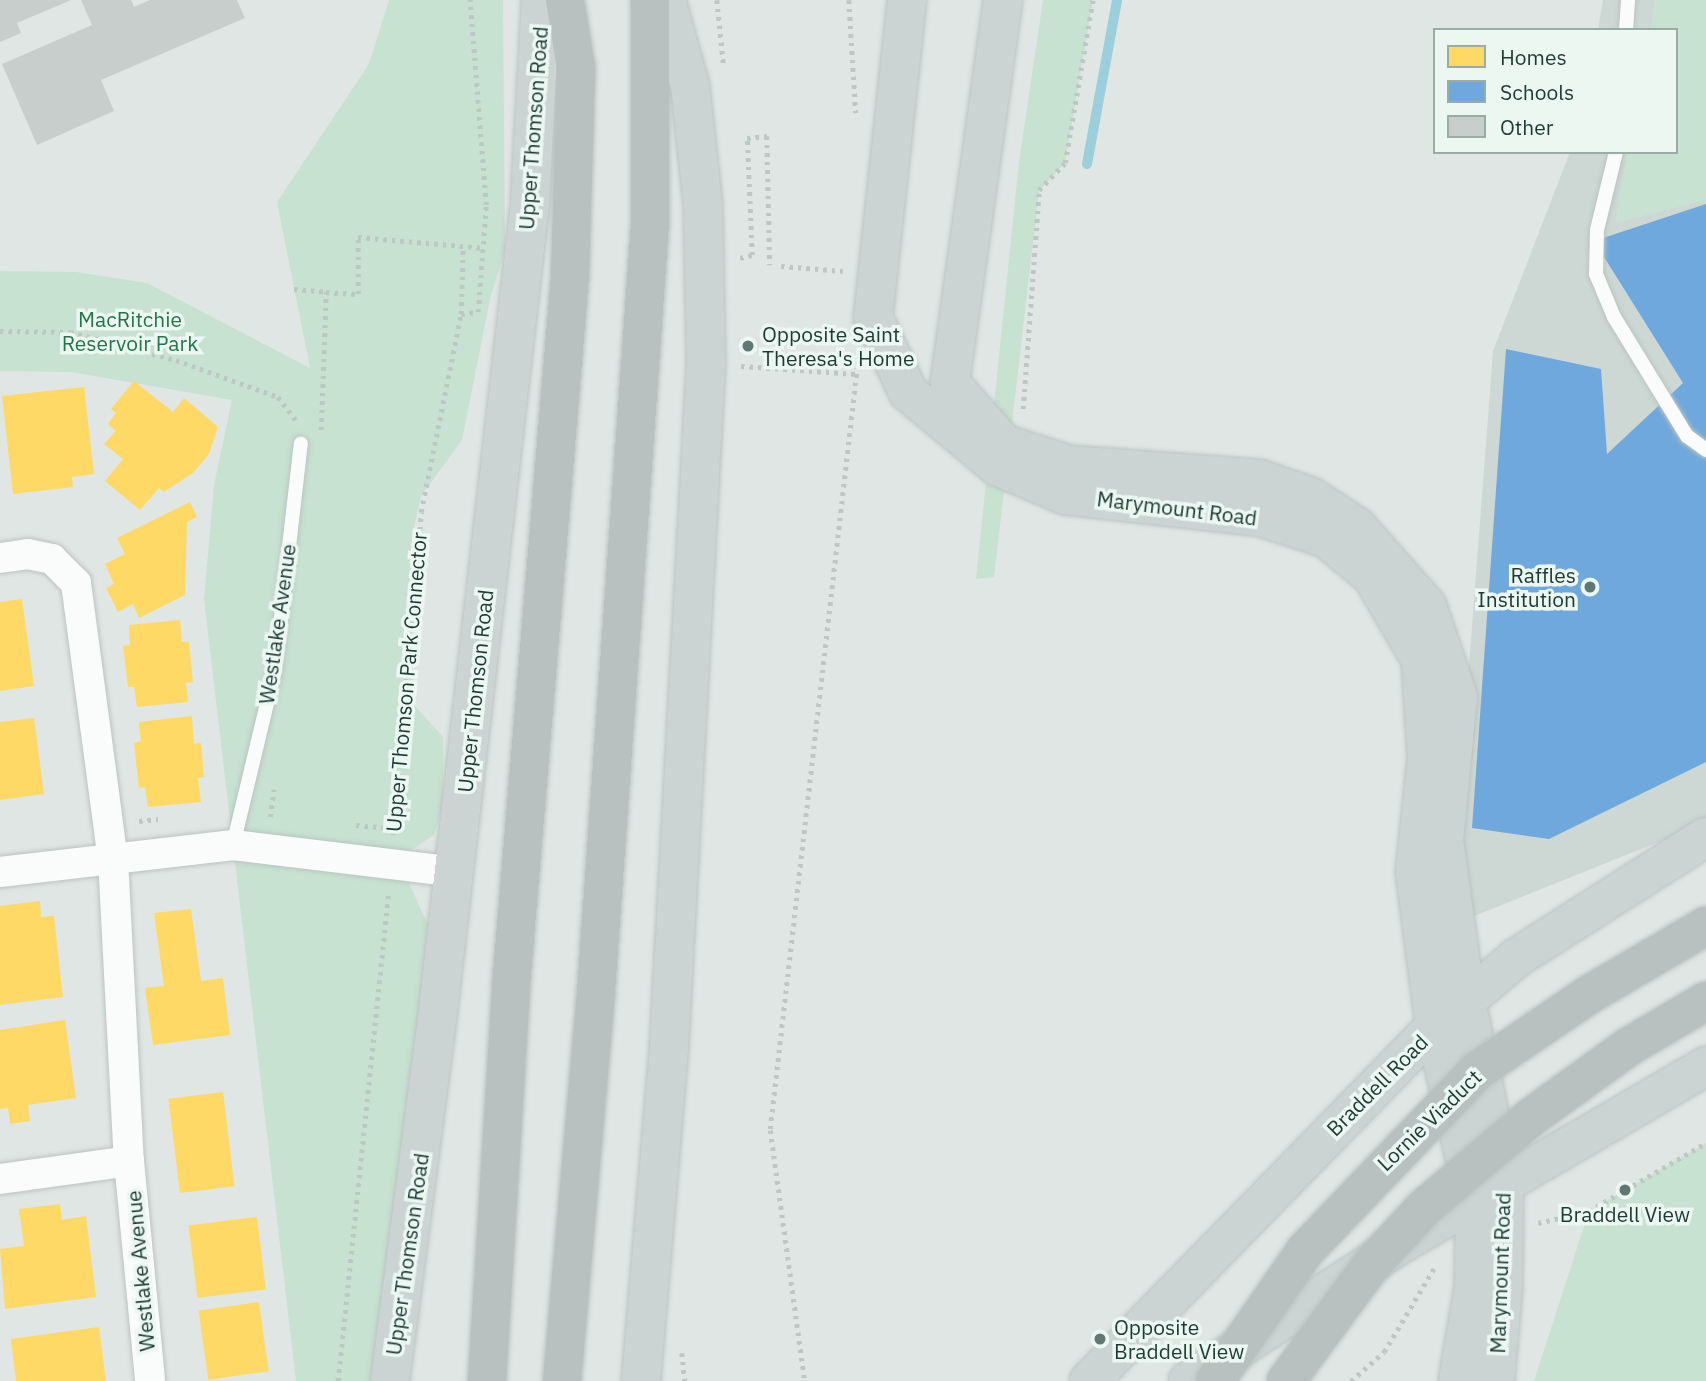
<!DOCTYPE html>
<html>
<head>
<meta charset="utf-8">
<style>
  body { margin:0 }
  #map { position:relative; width:1706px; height:1381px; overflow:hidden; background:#e0e6e4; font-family:"IBM Plex Sans",sans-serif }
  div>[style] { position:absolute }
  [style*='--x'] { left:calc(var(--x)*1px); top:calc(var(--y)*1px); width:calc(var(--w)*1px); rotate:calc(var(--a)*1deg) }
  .built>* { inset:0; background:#cdd8d4 }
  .green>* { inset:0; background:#c7e2d0 }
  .homes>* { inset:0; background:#ffd966; transform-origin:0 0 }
  .schools>* { inset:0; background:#6fa8dc }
  .stream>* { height:10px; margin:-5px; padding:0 5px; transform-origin:5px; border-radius:5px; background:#9acfdb }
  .building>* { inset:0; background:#c7cecb }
  .path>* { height:4.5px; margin-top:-2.25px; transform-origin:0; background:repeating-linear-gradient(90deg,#bdc8c5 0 3.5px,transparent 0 8.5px) }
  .roads { filter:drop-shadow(0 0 2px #bac4c1) drop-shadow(0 0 2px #bac4c1) }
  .lane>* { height:14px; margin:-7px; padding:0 7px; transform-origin:7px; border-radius:7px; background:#fafbfb }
  .street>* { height:30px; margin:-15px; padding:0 15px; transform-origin:15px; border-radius:15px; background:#fafbfb }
  .primary>* { height:38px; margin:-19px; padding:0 19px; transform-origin:19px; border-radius:19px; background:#cbd4d2 }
  .highway>* { height:38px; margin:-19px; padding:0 19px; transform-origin:19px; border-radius:19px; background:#b8c1bf }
  .bridges { filter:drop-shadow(0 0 2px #bac4c1) drop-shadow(0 0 2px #bac4c1) }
  .highway-bridge>* { height:38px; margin:-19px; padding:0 19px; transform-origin:19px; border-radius:19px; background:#b8c1bf }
  .dots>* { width:19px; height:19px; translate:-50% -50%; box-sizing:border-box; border:4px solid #ecf7f2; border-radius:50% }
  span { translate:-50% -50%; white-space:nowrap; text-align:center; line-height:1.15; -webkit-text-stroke:7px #ecf7f2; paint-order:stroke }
  .street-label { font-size:21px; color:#1c3b34 }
  .park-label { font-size:21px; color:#237647 }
  .poi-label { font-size:21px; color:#1c3b34 }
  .left { translate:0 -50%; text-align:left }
  .right { translate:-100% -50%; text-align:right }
  .legend { position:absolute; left:1433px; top:28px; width:245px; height:126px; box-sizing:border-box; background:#ecf7f2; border:2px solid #99aca6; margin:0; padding:9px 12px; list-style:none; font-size:21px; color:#1c3b34 }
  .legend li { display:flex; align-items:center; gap:14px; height:35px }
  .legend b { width:35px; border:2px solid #99aca6 }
</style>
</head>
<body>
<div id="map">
  <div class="built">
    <div style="clip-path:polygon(1603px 0,1706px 0,1706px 823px,1472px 917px,1456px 837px,1493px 351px,1570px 152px,1676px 152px,1676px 30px,1598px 30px)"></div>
  </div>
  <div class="green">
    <div style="clip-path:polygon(389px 0,503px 0,505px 250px,490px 299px,462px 440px,421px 496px,412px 535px,413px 704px,443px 737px,443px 806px,434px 835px,404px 855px,404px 872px,428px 925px,380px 1381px,296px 1381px,204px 599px,214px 485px,232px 400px,71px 372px,0 371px,0 271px,76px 272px,147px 283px,310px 368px,277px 202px,369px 64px)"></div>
    <div style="clip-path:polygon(1043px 0,1093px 0,1065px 163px,1039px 191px,994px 577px,976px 579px,1019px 162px)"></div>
    <div style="clip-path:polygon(1655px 0,1706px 0,1706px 200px,1615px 223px,1627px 152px,1676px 152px,1676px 30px,1650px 30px)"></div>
    <div style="clip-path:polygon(1706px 1143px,1706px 1381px,1534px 1381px,1589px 1211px)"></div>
  </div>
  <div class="homes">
    <div style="clip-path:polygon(134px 381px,173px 412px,184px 398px,218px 427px,209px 454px,193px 473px,164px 492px,159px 488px,140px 510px,105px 481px,123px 459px,104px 444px,116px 431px,108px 424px,116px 413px,111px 409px)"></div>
    <div style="clip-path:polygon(84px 387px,94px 474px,72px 477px,73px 487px,13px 494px,2px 396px)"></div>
    <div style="clip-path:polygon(190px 502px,197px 517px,187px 522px,185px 595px,139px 618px,133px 604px,118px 612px,106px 588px,114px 584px,105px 564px,125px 554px,117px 538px)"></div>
    <div style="clip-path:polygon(22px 599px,34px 686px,0 691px,0 602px)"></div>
    <div style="clip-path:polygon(180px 620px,182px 642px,189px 642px,193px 682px,186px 683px,188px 702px,137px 707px,134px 687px,128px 687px,123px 646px,130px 645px,129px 625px)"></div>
    <div style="clip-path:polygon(192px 716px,194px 744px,201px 743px,204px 777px,198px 778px,201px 802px,148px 807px,145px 787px,139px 788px,134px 743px,141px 741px,139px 722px)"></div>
    <div style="clip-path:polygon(34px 718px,44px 794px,0 800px,0 722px)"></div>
    <div style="clip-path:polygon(40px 901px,41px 917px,54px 916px,63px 997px,0 1005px,0 906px)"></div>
    <div style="clip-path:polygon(191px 909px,201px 981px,223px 978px,230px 1035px,153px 1045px,145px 988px,164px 986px,154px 913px)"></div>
    <div style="clip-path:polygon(65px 1020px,76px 1098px,28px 1105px,30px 1121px,10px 1124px,8px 1108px,0 1109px,0 1030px)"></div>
    <div style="left:223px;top:1092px;width:95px;height:55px;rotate:83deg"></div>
    <div style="clip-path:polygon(60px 1204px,62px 1220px,86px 1216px,96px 1297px,5px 1309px,0 1249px,24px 1246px,19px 1209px)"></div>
    <div style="left:257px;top:1217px;width:73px;height:69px;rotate:83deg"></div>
    <div style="left:259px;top:1302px;width:70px;height:61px;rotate:82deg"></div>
    <div style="clip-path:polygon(99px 1327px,106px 1381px,16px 1381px,11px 1339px)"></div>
  </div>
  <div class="schools">
    <div style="clip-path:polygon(1706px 204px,1706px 762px,1549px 839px,1472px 828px,1506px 349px,1601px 369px,1607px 454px,1683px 383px,1594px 241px)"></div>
  </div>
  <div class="stream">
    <div style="--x:1087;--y:164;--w:167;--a:-79.6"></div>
  </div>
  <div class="building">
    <div style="clip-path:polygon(0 0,71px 0,17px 23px,21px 33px,0 42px)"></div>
    <div style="clip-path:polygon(81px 0,131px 0,134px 7px,150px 0,237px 0,245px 18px,101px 80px,114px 111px,37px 145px,2px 64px,92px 25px)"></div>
  </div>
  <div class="path">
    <div style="--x:717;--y:0;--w:68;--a:84.1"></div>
    <div style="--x:849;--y:0;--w:113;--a:86.5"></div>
    <div style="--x:740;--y:258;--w:12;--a:-14"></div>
    <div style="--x:752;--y:255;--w:117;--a:-92.4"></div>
    <div style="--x:747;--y:138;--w:20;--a:-6"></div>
    <div style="--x:767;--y:136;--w:129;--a:88.7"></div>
    <div style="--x:781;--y:266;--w:62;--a:4.6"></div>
    <div style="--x:294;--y:289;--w:32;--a:5"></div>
    <div style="--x:461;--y:314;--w:68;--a:-88.3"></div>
    <div style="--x:0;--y:331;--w:70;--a:0.8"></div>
    <div style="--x:70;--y:332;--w:110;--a:14.8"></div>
    <div style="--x:176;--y:360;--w:109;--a:19.9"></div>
    <div style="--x:278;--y:397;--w:29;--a:52"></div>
    <div style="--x:741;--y:366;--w:115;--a:4"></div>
    <div style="--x:1023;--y:409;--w:220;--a:-85.8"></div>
    <div style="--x:1039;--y:190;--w:37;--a:-46"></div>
    <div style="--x:1065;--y:163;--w:165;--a:-80.3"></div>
    <div style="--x:321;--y:430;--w:138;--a:-87.9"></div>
    <div style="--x:326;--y:292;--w:32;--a:4"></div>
    <div style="--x:358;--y:294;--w:57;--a:-90"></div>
    <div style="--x:358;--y:237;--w:127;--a:5"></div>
    <div style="--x:270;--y:817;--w:28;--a:-82"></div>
    <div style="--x:139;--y:821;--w:19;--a:-6"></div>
    <div style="--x:356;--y:825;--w:37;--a:5"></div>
    <div style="--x:393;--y:835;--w:324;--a:-85"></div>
    <div style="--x:421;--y:512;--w:202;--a:-78.6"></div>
    <div style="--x:461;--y:314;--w:17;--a:-7"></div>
    <div style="--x:478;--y:312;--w:107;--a:-85.7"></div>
    <div style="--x:486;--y:205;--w:206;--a:-94.5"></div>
    <div style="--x:1538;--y:1223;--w:52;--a:-13.2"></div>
    <div style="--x:1589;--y:1211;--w:135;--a:-30.2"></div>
    <div style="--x:682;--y:1353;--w:28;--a:84"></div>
    <div style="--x:804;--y:1378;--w:251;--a:-97.8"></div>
    <div style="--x:770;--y:1129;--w:766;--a:-83.48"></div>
    <div style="--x:338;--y:1381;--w:488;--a:-84.1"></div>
    <div style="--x:1351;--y:1381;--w:44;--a:-41.3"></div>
    <div style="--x:1384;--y:1352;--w:98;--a:-59.2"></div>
  </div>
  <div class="roads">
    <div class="lane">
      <div style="--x:1626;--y:30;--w:30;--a:-86"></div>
      <div style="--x:1616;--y:152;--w:80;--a:103.7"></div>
      <div style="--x:1597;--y:230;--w:44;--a:91.3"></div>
      <div style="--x:1596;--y:274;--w:47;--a:67.3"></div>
      <div style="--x:1614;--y:317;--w:140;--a:58.5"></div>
      <div style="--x:1687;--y:436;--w:24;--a:36"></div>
      <div style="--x:233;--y:845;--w:180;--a:-76.5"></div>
      <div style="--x:275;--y:670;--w:228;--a:-83.5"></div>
    </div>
    <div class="street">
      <div style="--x:0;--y:558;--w:28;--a:-8"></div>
      <div style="--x:28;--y:554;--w:25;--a:12"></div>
      <div style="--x:52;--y:559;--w:34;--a:45"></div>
      <div style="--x:76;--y:583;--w:278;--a:82.4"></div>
      <div style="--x:113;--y:859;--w:302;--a:87"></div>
      <div style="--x:129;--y:1161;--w:221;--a:84.5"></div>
      <div style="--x:0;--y:872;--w:235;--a:-6.6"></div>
      <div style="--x:233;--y:845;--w:224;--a:6.9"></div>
      <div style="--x:0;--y:1179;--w:130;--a:-7.9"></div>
    </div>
    <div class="primary">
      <div style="--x:907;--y:0;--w:319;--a:96.1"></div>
      <div style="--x:873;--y:317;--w:83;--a:65"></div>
      <div style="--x:908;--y:392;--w:116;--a:39.7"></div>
      <div style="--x:997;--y:466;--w:74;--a:23.1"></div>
      <div style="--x:1065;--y:495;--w:197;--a:6.4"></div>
      <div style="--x:1261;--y:517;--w:68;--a:17.9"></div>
      <div style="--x:1326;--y:538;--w:60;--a:39.6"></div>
      <div style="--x:1372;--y:576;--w:97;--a:59.7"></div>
      <div style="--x:1421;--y:660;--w:98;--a:86.5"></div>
      <div style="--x:1427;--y:758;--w:115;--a:96"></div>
      <div style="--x:1415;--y:872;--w:156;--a:82.6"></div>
      <div style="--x:1435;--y:1027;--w:180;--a:77.1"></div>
      <div style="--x:1475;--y:1202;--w:85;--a:90.7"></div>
      <div style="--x:1474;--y:1287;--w:95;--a:99.7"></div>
      <div style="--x:1003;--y:0;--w:387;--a:97.9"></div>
      <div style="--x:950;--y:383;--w:81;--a:48.5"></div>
      <div style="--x:1004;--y:444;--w:68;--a:17.9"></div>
      <div style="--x:1069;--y:465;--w:191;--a:4.2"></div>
      <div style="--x:1259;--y:479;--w:55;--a:19.1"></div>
      <div style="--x:1311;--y:497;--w:55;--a:33.1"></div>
      <div style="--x:1357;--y:527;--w:106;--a:48.5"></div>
      <div style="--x:1427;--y:606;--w:96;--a:71.2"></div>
      <div style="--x:1458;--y:697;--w:144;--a:95.6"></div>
      <div style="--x:1444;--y:840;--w:162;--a:82.2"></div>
      <div style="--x:1466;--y:1000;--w:190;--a:78.5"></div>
      <div style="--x:1504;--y:1186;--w:102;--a:90.6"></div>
      <div style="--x:1503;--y:1288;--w:93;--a:94.9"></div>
      <div style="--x:390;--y:1381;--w:382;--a:-82.6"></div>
      <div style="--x:439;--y:1002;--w:804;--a:-83.5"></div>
      <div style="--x:530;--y:203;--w:203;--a:-86.9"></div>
      <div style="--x:641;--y:1381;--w:335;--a:-85.2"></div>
      <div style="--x:669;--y:1047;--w:685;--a:-86.9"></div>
      <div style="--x:706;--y:363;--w:158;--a:-91.1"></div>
      <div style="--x:703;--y:205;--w:120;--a:-96.2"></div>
      <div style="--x:690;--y:86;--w:89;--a:-105.6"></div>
      <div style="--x:1089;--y:1381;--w:495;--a:-45.7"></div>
      <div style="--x:1435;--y:1027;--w:106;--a:-40.4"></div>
      <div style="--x:1516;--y:958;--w:225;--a:-32.5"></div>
      <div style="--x:1188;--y:1381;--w:257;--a:-32.8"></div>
      <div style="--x:1404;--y:1242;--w:350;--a:-30.2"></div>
    </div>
    <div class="highway">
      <div style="--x:487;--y:1381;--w:396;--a:-86.5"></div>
      <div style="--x:511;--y:986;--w:712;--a:-85.25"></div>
      <div style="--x:570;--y:276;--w:208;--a:-88.3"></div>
      <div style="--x:576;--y:68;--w:69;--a:-99.2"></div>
      <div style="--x:562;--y:1381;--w:390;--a:-85"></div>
      <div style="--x:596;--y:992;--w:771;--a:-85.98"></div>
      <div style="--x:650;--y:223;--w:223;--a:-90"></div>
    </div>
  </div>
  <div class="bridges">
    <div class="highway-bridge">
      <div style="--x:1215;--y:1381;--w:158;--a:-55.3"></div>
      <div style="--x:1305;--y:1251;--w:250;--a:-46.3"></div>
      <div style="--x:1478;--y:1070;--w:135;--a:-34.2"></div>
      <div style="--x:1590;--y:994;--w:134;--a:-30.4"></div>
      <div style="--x:1286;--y:1381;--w:145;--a:-53.7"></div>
      <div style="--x:1372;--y:1264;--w:76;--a:-47.1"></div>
      <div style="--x:1424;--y:1208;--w:139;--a:-40.3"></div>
      <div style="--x:1530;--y:1118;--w:121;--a:-35.9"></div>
      <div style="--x:1628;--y:1047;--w:91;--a:-30.5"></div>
    </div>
  </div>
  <div class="dots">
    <div style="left:748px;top:346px;background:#617772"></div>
    <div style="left:1590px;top:587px;background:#617772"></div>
    <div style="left:1625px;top:1190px;background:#617772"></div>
    <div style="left:1100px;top:1339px;background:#617772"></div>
  </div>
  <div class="street-label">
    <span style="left:533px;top:128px;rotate:-86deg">Upper Thomson Road</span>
    <span style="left:1177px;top:508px;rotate:7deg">Marymount Road</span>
    <span style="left:277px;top:624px;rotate:-82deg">Westlake Avenue</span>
    <span style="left:406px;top:682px;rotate:-85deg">Upper Thomson Park Connector</span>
    <span style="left:475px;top:691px;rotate:-84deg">Upper Thomson Road</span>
    <span style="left:1377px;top:1085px;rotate:-45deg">Braddell Road</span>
    <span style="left:1429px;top:1120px;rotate:-44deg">Lornie Viaduct</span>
    <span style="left:407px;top:1254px;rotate:-82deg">Upper Thomson Road</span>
    <span style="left:140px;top:1271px;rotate:-95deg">Westlake Avenue</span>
    <span style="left:1500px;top:1273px;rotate:-88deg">Marymount Road</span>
  </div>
  <div class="park-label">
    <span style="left:130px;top:331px">MacRitchie<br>Reservoir Park</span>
  </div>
  <div class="poi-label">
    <span class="left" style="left:762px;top:346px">Opposite Saint<br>Theresa's Home</span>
    <span class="right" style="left:1576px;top:587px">Raffles<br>Institution</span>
    <span style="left:1625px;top:1214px">Braddell View</span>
    <span class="left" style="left:1114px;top:1339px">Opposite<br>Braddell View</span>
  </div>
  <ul class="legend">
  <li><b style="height:19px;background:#ffd966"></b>Homes</li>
  <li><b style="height:19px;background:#6fa8dc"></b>Schools</li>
  <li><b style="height:19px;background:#c7cecb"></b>Other</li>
  </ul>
</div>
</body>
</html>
